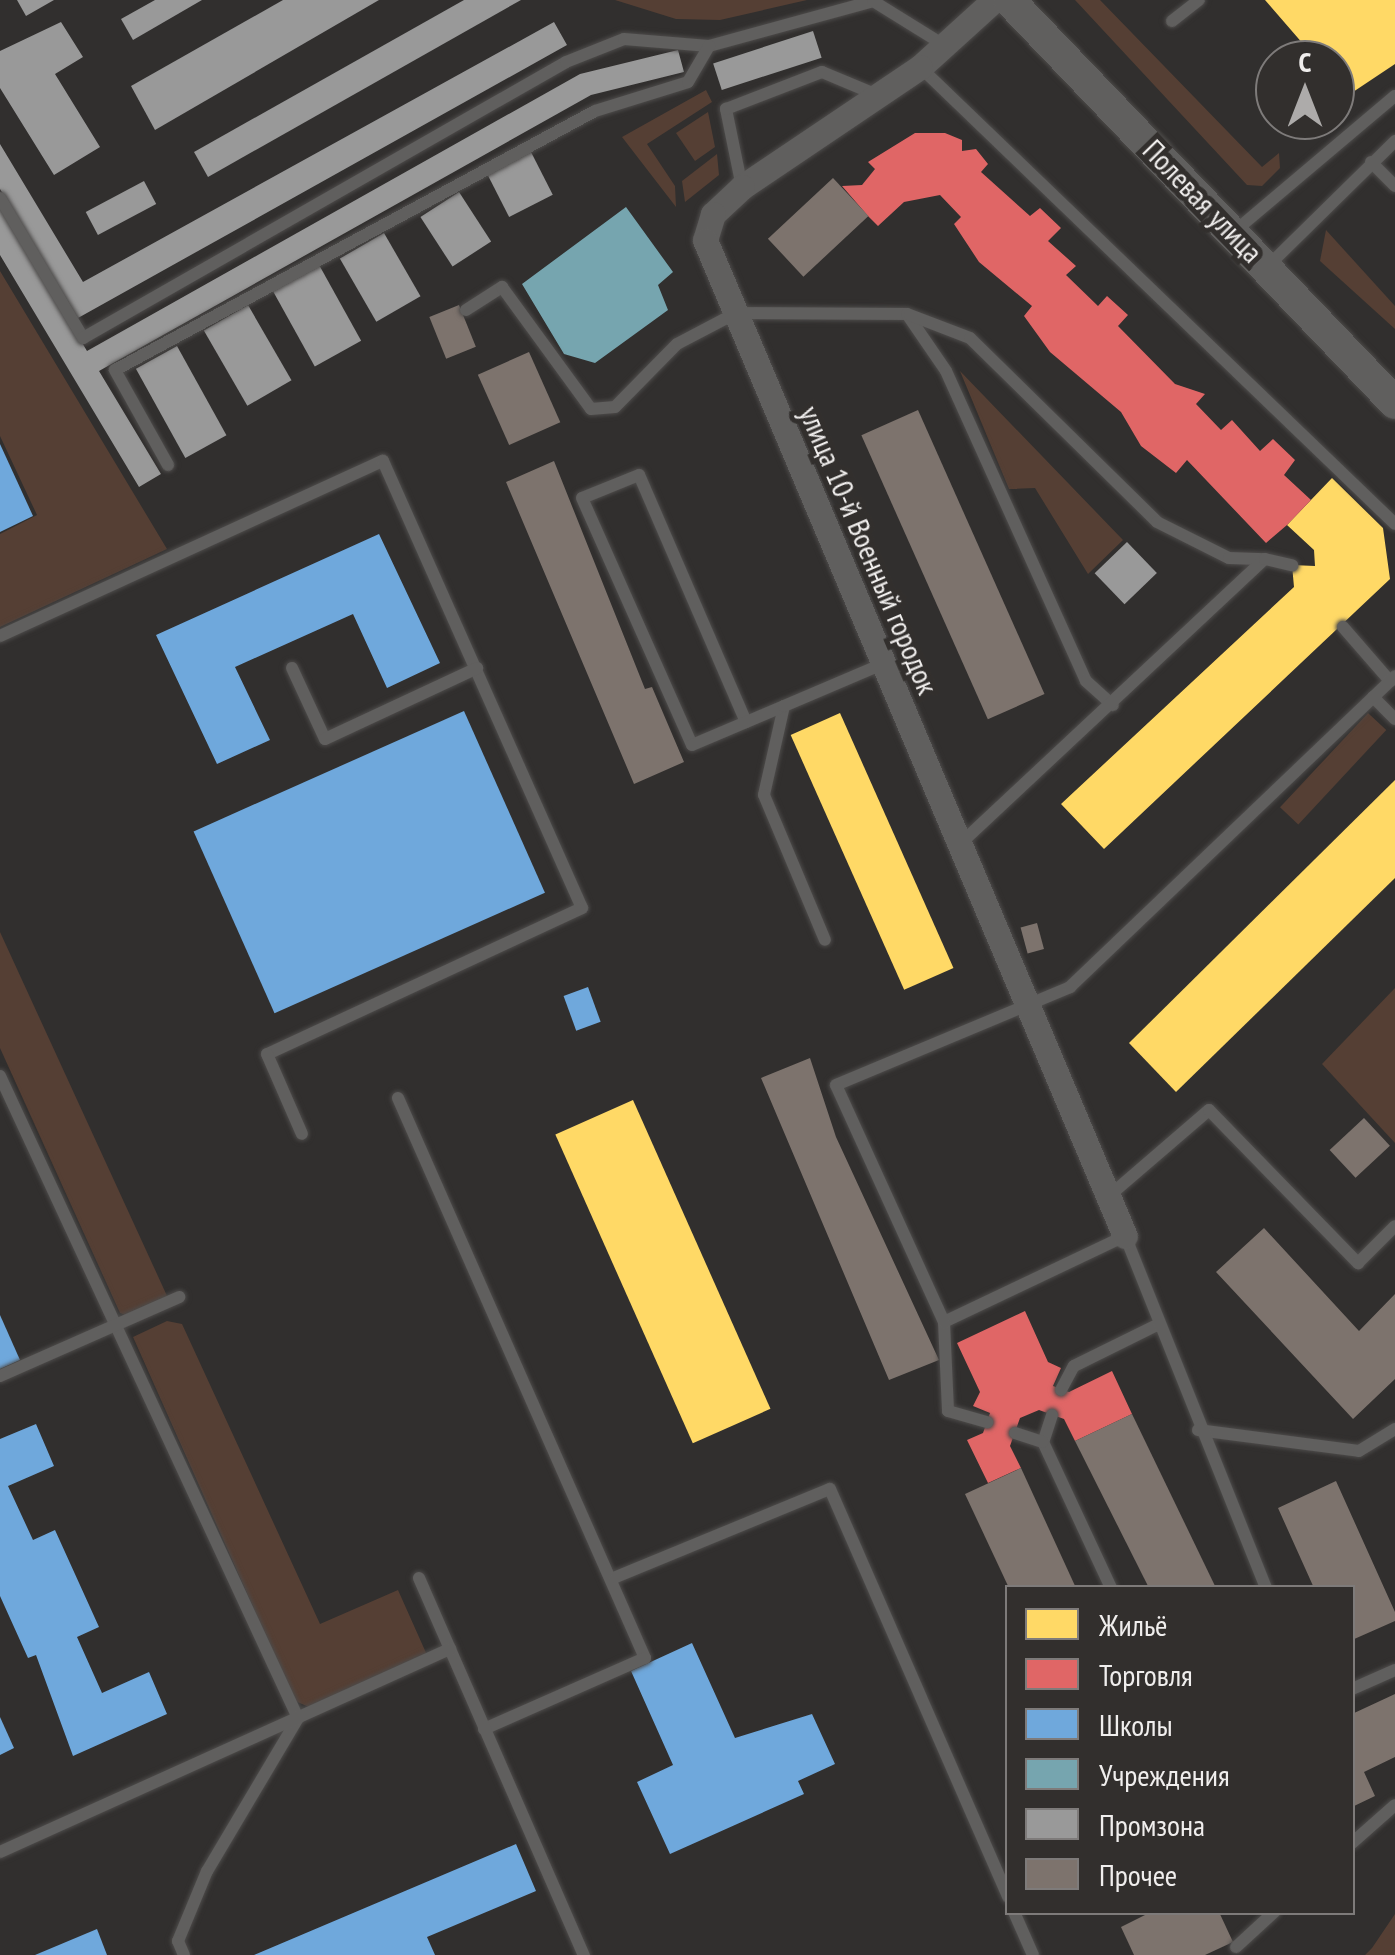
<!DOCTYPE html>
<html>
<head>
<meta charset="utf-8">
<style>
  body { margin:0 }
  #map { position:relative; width:1395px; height:1955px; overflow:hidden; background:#312f2e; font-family:"PT Sans Narrow",sans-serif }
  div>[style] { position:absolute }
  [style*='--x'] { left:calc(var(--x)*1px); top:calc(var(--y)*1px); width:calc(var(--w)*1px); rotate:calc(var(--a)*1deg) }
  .green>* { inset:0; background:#553f34; transform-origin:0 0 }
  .homes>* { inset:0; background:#ffd966; transform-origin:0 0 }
  .shops>* { inset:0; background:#e06666 }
  .schools>* { inset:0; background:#6fa8dc; transform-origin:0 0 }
  .public>* { inset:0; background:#76a5af }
  .industry>* { inset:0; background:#999; transform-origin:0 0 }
  .building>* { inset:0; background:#7d736d; transform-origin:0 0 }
  .roads { filter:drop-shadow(0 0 2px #4d4b4a) drop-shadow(0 0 2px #4d4b4a) }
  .service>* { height:12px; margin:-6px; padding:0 6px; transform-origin:6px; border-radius:6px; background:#605f5e }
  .minor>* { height:25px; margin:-12.5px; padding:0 12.5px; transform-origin:12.5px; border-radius:12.5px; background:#605f5e }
  .tertiary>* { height:32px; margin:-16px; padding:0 16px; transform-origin:16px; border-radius:16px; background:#605f5e }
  span { translate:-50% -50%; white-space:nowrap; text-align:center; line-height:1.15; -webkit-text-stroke:10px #322f2d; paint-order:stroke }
  .street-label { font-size:30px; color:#f0eeed }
  .legend { position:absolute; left:1005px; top:1585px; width:350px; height:330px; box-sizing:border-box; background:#322f2d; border:2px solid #7e7b7a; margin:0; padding:12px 18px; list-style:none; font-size:30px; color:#f0eeed }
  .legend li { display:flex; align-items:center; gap:20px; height:50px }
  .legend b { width:50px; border:2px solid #7e7b7a }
  .north { position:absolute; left:1255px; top:40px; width:100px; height:100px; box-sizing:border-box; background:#322f2d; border:2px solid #7e7b7a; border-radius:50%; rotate:0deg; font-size:28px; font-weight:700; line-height:40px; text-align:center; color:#f0eeed }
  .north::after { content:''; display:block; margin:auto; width:35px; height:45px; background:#adabaa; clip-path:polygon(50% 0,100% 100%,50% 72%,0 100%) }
</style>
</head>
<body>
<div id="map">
  <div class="green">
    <div style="clip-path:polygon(615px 0,807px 0,720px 20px,676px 19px)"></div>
    <div style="clip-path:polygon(1075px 0,1100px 0,1262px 167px,1279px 153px,1280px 168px,1262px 186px,1247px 185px)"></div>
    <div style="clip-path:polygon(706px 90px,712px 102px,647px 144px,675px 186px,676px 207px,622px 137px)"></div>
    <div style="clip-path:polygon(708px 112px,715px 147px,695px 161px,676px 133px)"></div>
    <div style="clip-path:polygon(717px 154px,719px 175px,685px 202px,682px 181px)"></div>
    <div style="clip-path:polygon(1326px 230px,1395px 306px,1395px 329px,1320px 261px)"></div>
    <div style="clip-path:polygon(0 271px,167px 549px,0 627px,0 534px,37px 515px,0 436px)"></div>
    <div style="clip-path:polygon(960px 371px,1123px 540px,1088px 574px,1035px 488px,1009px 489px)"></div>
    <div style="left:1368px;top:713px;width:25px;height:129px;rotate:43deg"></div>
    <div style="clip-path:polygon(0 932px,168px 1298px,130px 1317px,120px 1313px,0 1048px)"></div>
    <div style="clip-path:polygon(1395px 988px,1395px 1143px,1322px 1064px)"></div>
    <div style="clip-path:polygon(167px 1321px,182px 1324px,320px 1624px,398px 1590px,427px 1655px,309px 1707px,295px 1701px,133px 1337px)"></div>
    <div style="clip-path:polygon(1395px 1914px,1395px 1955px,1365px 1955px,1372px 1948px)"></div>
  </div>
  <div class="homes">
    <div style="clip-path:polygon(1265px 0,1395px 0,1395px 64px,1344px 98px,1335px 60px,1317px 60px)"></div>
    <div style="clip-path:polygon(1332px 478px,1383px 528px,1390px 579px,1104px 849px,1061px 804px,1294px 587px,1292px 565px,1315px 566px,1314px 550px,1287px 525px)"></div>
    <div style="left:840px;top:713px;width:279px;height:54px;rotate:66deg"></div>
    <div style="clip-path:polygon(1395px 780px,1395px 878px,1176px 1092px,1129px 1043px)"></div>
    <div style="left:633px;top:1100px;width:338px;height:85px;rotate:66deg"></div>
  </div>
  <div class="shops">
    <div style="clip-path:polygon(915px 133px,945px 133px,962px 140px,962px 151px,976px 149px,988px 164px,981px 172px,1030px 216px,1040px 208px,1061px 228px,1048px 241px,1076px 266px,1066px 275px,1098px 306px,1107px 296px,1128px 315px,1118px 326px,1175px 384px,1205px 394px,1196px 404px,1221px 430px,1232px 420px,1260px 451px,1273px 439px,1295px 460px,1284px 475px,1311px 500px,1287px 525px,1266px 543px,1187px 460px,1176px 473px,1141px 446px,1121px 412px,1050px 352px,1024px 316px,1032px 306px,979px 262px,954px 224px,961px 217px,940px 195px,904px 202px,878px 226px,868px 216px,842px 186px,862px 185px,875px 169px,868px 162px)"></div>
    <div style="clip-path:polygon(1025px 1311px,1048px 1362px,1061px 1368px,1053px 1386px,1069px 1392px,1112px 1371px,1132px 1414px,1075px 1441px,1064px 1419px,1039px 1410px,1020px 1418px,1010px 1446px,1021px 1468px,988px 1483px,967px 1440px,983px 1433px,990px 1413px,973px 1406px,980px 1392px,957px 1343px)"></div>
  </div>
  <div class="schools">
    <div style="clip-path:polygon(0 444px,33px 516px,0 532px)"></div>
    <div style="clip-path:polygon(379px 534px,440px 663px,387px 688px,353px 614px,235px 667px,270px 740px,217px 764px,156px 635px)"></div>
    <div style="left:464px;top:711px;width:199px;height:296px;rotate:66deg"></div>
    <div style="left:588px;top:987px;width:37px;height:26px;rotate:70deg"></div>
    <div style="clip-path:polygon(0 1315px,20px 1360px,0 1369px)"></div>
    <div style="clip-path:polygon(36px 1424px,54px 1466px,8px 1486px,33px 1540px,55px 1530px,99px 1627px,77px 1637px,102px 1693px,149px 1672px,167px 1714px,73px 1756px,36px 1655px,28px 1658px,0 1596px,0 1439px)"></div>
    <div style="clip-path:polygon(692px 1643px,735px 1738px,812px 1714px,835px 1764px,798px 1781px,804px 1794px,670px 1854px,637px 1782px,673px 1765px,631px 1671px)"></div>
    <div style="clip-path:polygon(0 1717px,14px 1748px,0 1755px)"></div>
    <div style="clip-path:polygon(516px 1844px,536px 1891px,427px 1937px,435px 1955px,254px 1955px)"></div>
    <div style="clip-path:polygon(97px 1929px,107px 1955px,35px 1955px)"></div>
  </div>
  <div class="public">
    <div style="clip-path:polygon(626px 207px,673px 272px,658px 285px,668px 310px,595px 363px,564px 354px,522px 284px)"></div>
  </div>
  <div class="industry">
    <div style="clip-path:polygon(17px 0,54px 0,26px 16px)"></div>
    <div style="clip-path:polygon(155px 0,202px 0,133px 40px,121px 19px)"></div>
    <div style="clip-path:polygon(283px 0,379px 0,155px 130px,131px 86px)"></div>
    <div style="clip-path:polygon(464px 0,521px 0,208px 177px,194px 152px)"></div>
    <div style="clip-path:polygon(61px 22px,83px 57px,55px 74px,100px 147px,54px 175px,0 88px,0 51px)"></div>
    <div style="clip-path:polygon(554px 22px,567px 45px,78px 318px,0 189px,0 144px,83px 282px)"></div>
    <div style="left:813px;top:31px;width:28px;height:105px;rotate:72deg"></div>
    <div style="clip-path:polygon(678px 50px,684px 72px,591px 95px,99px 371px,161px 474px,139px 487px,0 255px,0 205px,87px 351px,580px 74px)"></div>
    <div style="left:531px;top:152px;width:48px;height:49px;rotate:63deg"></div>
    <div style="left:144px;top:181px;width:26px;height:66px;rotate:62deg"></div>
    <div style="left:459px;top:192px;width:59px;height:46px;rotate:57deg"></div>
    <div style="left:384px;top:233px;width:73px;height:51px;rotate:60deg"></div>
    <div style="left:318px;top:263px;width:89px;height:53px;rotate:61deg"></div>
    <div style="left:248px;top:305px;width:87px;height:51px;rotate:60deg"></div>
    <div style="left:177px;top:346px;width:102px;height:47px;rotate:61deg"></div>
    <div style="left:1127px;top:542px;width:43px;height:45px;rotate:46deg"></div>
  </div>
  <div class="building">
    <div style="left:833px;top:178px;width:52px;height:89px;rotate:47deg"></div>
    <div style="left:459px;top:305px;width:45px;height:32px;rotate:68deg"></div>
    <div style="left:529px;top:352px;width:77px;height:56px;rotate:66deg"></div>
    <div style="left:918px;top:410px;width:311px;height:62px;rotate:66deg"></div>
    <div style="clip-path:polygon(554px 461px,645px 689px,652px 687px,684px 762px,634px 784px,506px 482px)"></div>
    <div style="left:1037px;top:923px;width:27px;height:17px;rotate:75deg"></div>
    <div style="clip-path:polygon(810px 1058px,836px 1137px,939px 1360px,889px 1380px,761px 1078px)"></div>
    <div style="left:1364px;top:1118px;width:38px;height:47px;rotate:47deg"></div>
    <div style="clip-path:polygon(1264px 1228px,1359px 1331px,1395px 1294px,1395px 1379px,1353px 1419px,1216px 1272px)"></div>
    <div style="clip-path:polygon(1132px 1414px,1216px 1588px,1149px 1588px,1075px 1441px)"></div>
    <div style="clip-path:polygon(1021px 1468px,1076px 1588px,1009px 1588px,965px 1494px)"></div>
    <div style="clip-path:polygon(1336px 1481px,1395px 1612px,1395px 1621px,1352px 1640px,1352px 1588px,1314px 1588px,1278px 1508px)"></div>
    <div style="clip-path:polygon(1395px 1694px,1395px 1757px,1364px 1772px,1375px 1796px,1352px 1807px,1352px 1714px)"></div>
    <div style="clip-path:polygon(1151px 1912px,1219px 1912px,1233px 1942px,1205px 1955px,1134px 1955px,1121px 1927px)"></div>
  </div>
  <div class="roads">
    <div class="service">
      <div style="--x:1172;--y:21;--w:34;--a:-38"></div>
      <div style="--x:920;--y:67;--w:659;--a:43.89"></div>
      <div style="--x:1371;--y:162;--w:34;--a:45"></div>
      <div style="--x:742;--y:187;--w:80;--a:-101.6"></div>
      <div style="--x:726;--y:109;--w:103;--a:-21.1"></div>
      <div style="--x:822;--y:72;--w:60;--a:22.7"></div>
      <div style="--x:0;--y:198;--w:163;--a:59.3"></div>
      <div style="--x:83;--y:338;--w:556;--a:-29.74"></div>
      <div style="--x:566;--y:62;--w:62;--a:-21.6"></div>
      <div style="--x:624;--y:39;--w:85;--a:4.7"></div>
      <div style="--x:709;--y:46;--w:170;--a:-15.3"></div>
      <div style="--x:873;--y:1;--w:84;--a:31.8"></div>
      <div style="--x:1235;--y:231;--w:209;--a:-40.2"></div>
      <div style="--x:1267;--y:267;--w:180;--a:-44.5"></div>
      <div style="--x:466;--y:310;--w:43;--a:-32.6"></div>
      <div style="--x:502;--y:287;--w:151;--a:53.9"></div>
      <div style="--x:591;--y:409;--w:24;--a:-5"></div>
      <div style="--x:615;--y:407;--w:88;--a:-45.5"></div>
      <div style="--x:677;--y:344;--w:67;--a:-27.7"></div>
      <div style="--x:736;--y:313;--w:171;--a:0.3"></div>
      <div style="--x:907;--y:314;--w:69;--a:55.6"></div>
      <div style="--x:946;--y:371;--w:340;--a:65.7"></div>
      <div style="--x:1086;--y:681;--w:36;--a:42"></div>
      <div style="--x:910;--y:315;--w:64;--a:21"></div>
      <div style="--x:970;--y:338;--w:262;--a:44.5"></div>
      <div style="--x:1157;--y:522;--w:80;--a:26.6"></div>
      <div style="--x:1229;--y:558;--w:36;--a:2"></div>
      <div style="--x:168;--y:465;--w:109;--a:-119.2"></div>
      <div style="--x:115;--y:370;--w:545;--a:-28.35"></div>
      <div style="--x:595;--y:111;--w:97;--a:-17.3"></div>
      <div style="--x:688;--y:82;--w:42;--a:-59.7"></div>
      <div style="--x:1343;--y:627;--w:72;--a:49"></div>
      <div style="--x:0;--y:636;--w:421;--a:-24.6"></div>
      <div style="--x:383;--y:461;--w:489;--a:66"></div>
      <div style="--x:582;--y:908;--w:347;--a:155.1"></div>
      <div style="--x:267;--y:1054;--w:87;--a:66.4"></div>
      <div style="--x:292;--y:668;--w:78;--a:65.1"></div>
      <div style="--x:325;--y:739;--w:168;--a:-25"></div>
      <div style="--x:1373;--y:697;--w:31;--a:45"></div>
      <div style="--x:784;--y:706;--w:91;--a:102.7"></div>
      <div style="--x:764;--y:795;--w:157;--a:67.2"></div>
      <div style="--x:746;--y:722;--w:269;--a:-113.4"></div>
      <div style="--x:639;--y:475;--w:61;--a:158"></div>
      <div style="--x:582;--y:498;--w:270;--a:66"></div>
      <div style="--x:692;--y:745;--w:100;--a:-23"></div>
      <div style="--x:784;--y:706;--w:104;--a:-23.1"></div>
      <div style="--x:960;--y:844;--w:417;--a:-43.1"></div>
      <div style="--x:1265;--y:559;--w:28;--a:13"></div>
      <div style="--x:0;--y:1076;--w:708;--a:65.1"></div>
      <div style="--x:298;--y:1718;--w:178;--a:120.7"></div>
      <div style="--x:207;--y:1871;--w:76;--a:112.5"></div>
      <div style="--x:178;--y:1941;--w:15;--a:67"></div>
      <div style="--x:398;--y:1098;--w:612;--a:66.2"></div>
      <div style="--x:645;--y:1658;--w:176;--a:156.2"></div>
      <div style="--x:1109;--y:1196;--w:132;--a:-40.7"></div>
      <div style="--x:1209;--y:1110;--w:214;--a:45.8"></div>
      <div style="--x:1358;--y:1263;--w:52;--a:-45"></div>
      <div style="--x:944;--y:1322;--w:89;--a:87.4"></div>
      <div style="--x:948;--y:1411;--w:41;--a:15.8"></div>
      <div style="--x:0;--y:1376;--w:196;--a:-23.8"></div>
      <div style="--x:1061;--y:1390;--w:27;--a:-62"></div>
      <div style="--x:1074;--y:1366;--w:90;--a:-26.3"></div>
      <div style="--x:1052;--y:1415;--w:28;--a:108"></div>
      <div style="--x:1043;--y:1442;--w:161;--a:65"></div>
      <div style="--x:1198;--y:1430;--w:162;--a:7.4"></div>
      <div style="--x:1359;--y:1451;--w:42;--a:-31.4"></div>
      <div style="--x:1015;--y:1433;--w:29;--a:18"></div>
      <div style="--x:616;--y:1577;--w:231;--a:-22.4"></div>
      <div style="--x:830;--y:1489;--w:445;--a:66.4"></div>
      <div style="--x:419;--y:1578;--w:412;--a:66.4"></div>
      <div style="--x:1266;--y:1588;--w:379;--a:-111.8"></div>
      <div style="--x:1125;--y:1236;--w:200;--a:154.6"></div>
      <div style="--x:944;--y:1322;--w:260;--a:-114.5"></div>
      <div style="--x:836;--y:1085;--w:254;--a:-22.7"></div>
      <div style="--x:1070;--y:987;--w:450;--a:-43.7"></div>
      <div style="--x:1352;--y:1689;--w:47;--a:-23.8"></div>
      <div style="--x:1352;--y:1843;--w:57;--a:-41.5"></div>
      <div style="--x:0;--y:1852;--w:494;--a:-24.3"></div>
      <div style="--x:1014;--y:1912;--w:47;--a:66.2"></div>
      <div style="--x:1236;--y:1947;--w:52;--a:-42.6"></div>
    </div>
    <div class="minor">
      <div style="--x:994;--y:0;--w:100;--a:137.8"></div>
      <div style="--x:920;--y:67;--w:215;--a:146"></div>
      <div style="--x:742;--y:187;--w:40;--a:137"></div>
      <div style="--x:713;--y:214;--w:27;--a:107"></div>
      <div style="--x:705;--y:240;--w:1081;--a:67.14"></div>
    </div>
    <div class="tertiary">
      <div style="--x:1009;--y:0;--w:558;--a:46.23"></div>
    </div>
  </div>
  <div class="street-label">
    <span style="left:1203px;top:201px;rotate:46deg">Полевая улица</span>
    <span style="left:869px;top:550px;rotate:67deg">улица 10-й Военный городок</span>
  </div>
  <ul class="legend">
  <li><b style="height:28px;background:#ffd966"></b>Жильё</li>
  <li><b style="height:28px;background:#e06666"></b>Торговля</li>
  <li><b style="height:28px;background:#6fa8dc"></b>Школы</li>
  <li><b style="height:28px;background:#76a5af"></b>Учреждения</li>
  <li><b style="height:28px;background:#999"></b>Промзона</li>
  <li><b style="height:28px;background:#7d736d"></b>Прочее</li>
  </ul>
  <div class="north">С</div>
</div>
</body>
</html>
